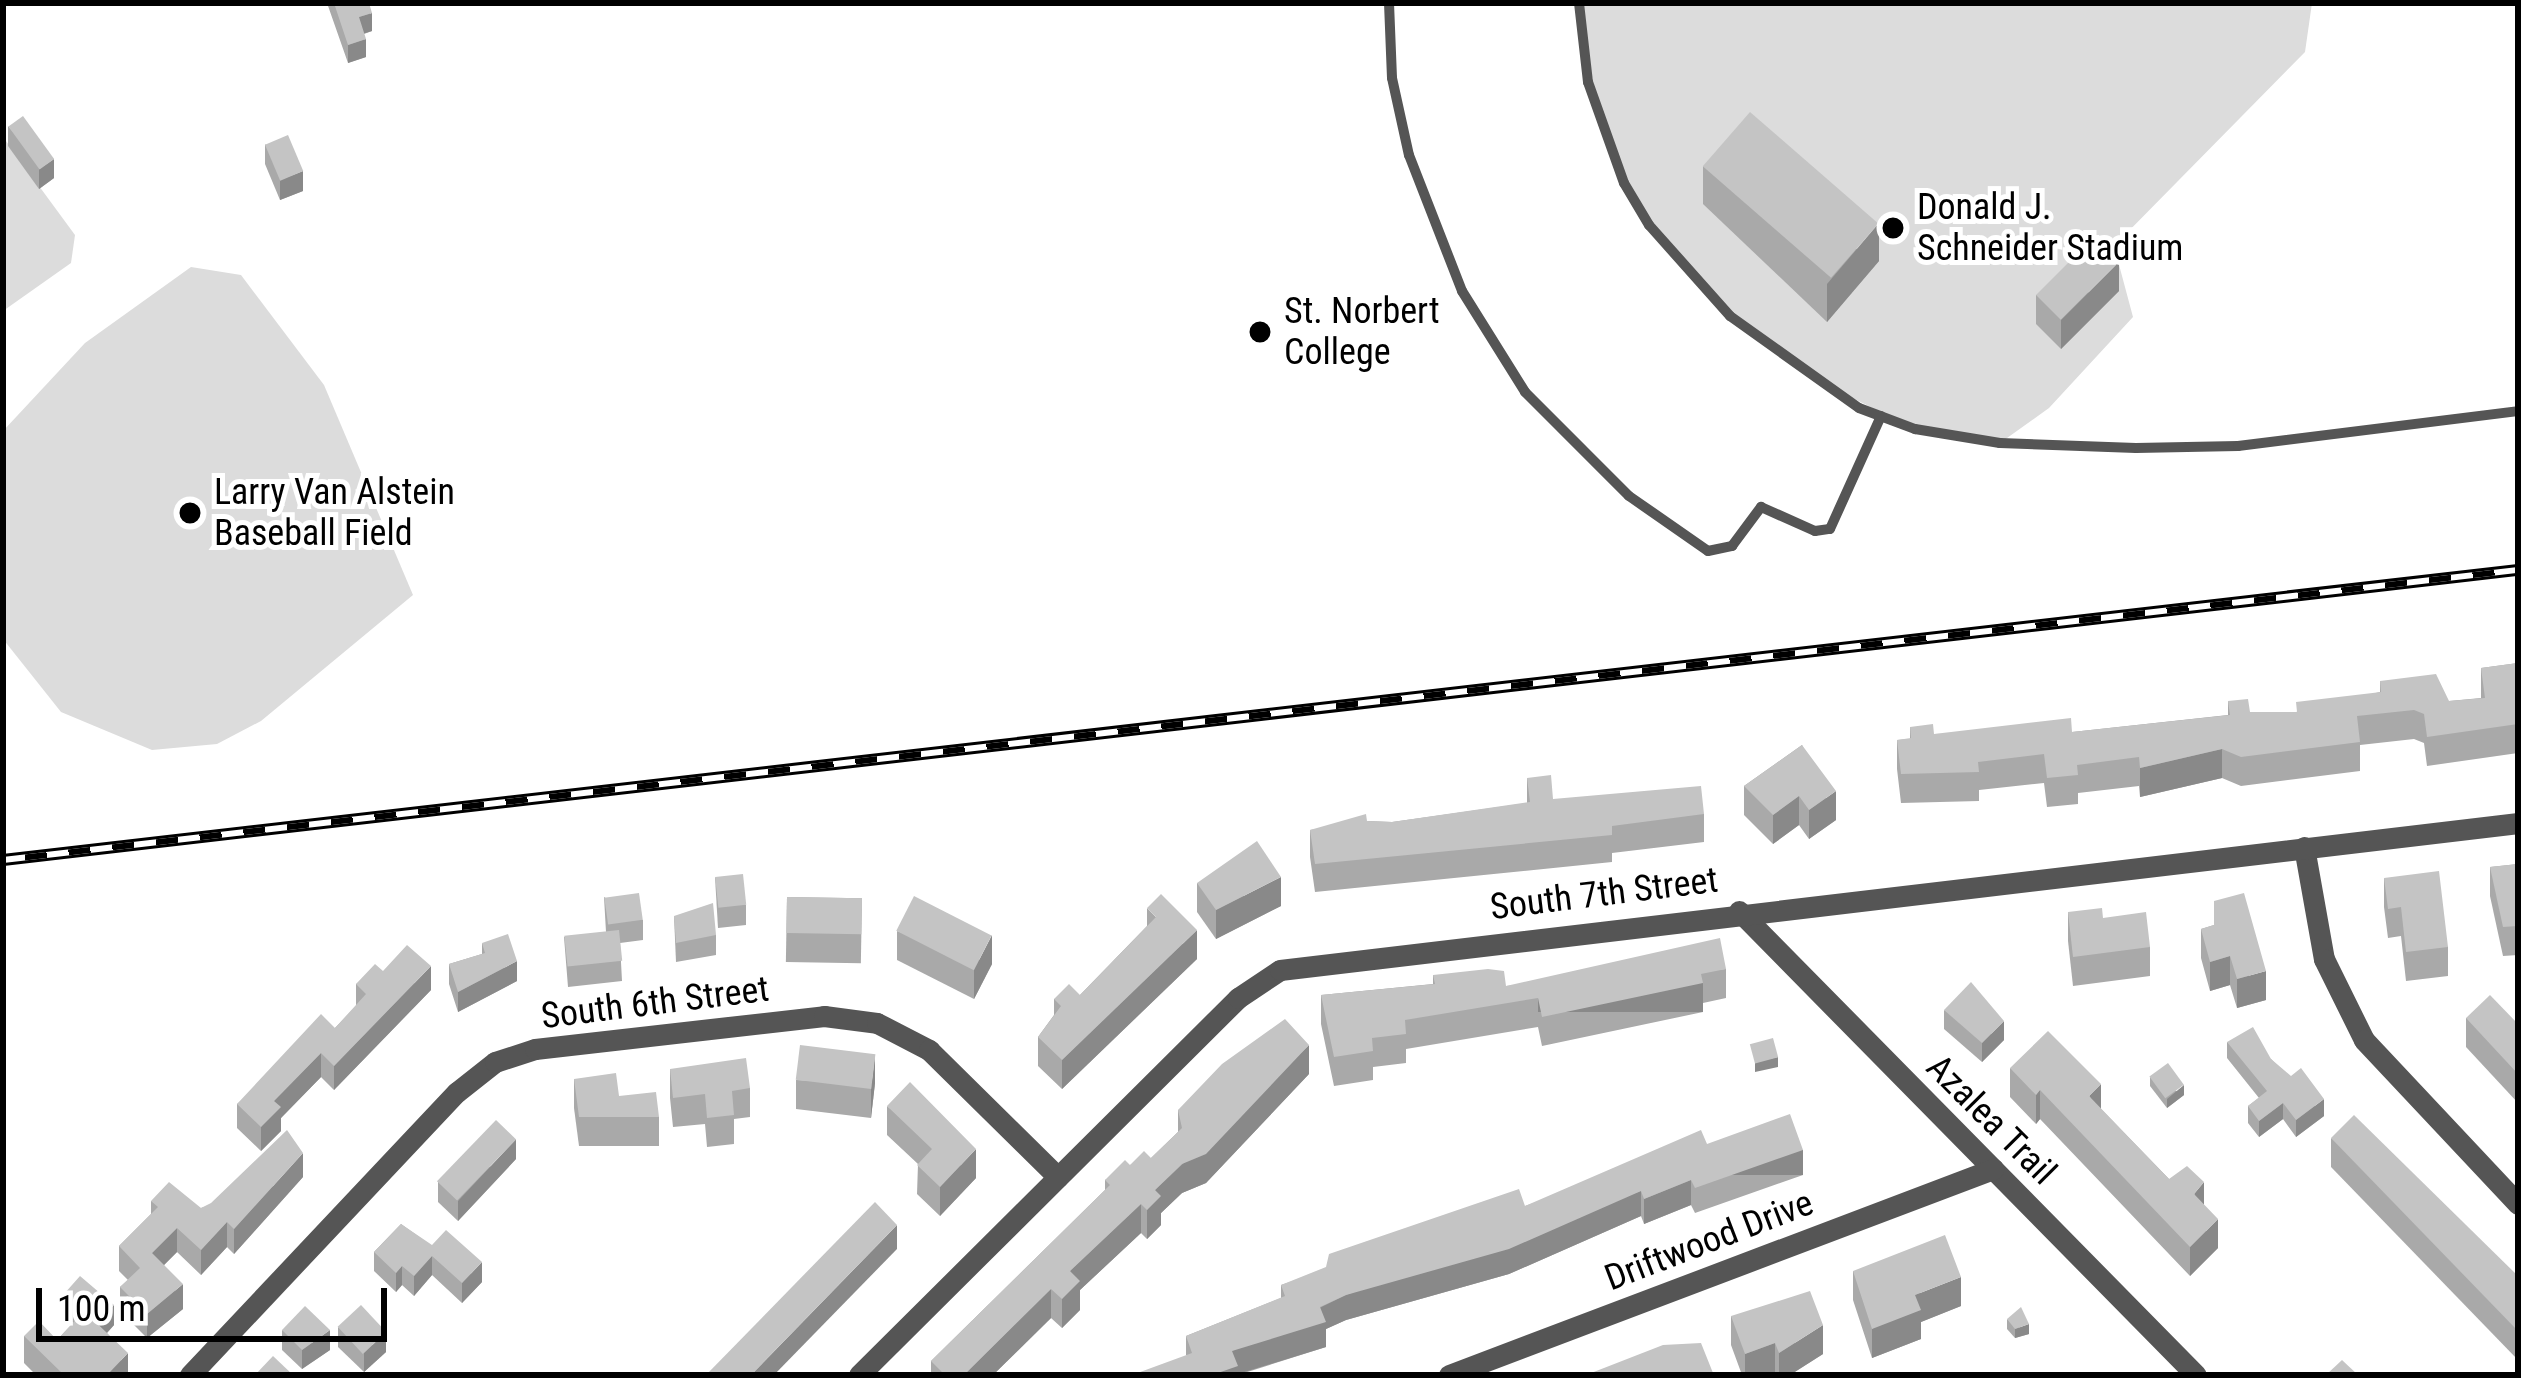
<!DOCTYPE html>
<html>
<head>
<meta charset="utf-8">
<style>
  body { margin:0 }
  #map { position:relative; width:2521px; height:1378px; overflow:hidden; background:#fff; font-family:"Roboto Condensed",sans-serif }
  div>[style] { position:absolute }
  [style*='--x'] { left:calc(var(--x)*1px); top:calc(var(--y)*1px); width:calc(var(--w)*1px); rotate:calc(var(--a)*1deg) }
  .green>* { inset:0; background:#dcdcdc }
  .service>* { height:10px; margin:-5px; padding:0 5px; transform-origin:5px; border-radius:5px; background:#555 }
  .minor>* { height:21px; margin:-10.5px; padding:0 10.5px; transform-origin:10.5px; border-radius:10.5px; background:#555 }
  .rail>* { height:12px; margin-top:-6px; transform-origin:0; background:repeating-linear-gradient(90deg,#fff 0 22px,#000 0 44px); box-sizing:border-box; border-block:3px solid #000 }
  .wall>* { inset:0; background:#a9a9a9; transform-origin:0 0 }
  .shaded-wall>* { inset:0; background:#898989; transform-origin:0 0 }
  .building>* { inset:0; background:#c4c4c4; transform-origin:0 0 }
  .dots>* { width:33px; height:33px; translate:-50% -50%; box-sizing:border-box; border:6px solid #fff; border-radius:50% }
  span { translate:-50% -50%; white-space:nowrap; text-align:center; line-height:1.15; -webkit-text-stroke:10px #fff; paint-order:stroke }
  .poi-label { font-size:36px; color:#000 }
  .left { translate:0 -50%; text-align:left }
  .street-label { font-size:36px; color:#000 }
  .frame { position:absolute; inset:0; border:6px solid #000; pointer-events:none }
  .scale { position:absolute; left:36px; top:1288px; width:351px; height:54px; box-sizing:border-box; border:6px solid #000; border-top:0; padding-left:15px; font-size:36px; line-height:42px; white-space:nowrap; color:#000; -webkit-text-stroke:9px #fff; paint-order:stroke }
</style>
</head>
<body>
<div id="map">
  <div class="green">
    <div style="clip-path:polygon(1579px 3px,2312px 3px,2305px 52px,2114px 246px,2133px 317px,2049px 408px,2000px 443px,1915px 429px,1806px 375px,1716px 302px,1639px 209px,1599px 116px)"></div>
    <div style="clip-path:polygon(3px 137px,75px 235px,71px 263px,3px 311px)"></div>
    <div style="clip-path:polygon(191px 267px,241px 275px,324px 385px,413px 595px,261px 721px,217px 744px,152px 750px,61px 712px,3px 639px,3px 431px,85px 343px)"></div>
  </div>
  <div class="service">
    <div style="--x:1389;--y:3;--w:75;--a:87.7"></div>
    <div style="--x:1392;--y:78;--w:79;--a:77.6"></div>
    <div style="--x:1409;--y:155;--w:146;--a:68.7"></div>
    <div style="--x:1462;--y:291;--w:119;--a:58"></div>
    <div style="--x:1525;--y:392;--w:147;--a:45"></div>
    <div style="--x:1629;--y:496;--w:96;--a:34.8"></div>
    <div style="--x:1708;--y:551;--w:25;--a:-12"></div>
    <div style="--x:1732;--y:546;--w:49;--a:-53.4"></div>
    <div style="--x:1761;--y:507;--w:59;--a:24"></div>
    <div style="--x:1815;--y:531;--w:15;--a:-8"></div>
    <div style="--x:1830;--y:529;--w:124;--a:-65.7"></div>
    <div style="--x:1579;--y:3;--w:80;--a:83.5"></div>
    <div style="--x:1588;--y:82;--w:107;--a:70.4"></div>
    <div style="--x:1624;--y:183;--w:49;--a:59.2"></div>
    <div style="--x:1649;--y:225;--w:122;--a:48.3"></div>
    <div style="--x:1730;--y:316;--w:158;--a:35.5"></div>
    <div style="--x:1859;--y:408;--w:60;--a:20.6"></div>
    <div style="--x:1915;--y:429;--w:86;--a:9.4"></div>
    <div style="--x:2000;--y:443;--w:136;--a:2.1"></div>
    <div style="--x:2136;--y:448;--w:102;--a:-1.1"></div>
    <div style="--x:2238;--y:446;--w:282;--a:-7.1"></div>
  </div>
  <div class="minor">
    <div style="--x:2304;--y:847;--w:114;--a:79.9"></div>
    <div style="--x:2324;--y:959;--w:90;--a:63.7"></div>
    <div style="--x:2364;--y:1040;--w:225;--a:46.8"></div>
    <div style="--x:1739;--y:911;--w:651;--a:45.44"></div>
    <div style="--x:190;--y:1375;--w:389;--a:-46.7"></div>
    <div style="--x:457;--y:1092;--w:48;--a:-38.3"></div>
    <div style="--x:495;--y:1062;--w:42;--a:-18"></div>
    <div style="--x:535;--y:1049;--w:291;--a:-6.5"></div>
    <div style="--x:824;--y:1016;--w:53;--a:7.5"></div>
    <div style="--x:877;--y:1023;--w:59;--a:27.4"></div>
    <div style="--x:929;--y:1050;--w:181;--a:44.6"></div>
    <div style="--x:859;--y:1375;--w:535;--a:-44.85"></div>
    <div style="--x:1238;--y:998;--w:50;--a:-33.7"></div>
    <div style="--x:1280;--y:970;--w:1247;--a:-6.77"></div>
    <div style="--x:1449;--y:1375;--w:582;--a:-20.74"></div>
  </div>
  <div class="rail">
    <div style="--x:3;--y:860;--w:2532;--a:-6.58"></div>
  </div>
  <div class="wall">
    <div style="clip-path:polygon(327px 3px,369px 3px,372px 31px,364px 34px,366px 57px,348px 63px)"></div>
    <div style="clip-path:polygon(8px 126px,54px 178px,39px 189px,8px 146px)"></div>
    <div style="clip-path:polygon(265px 144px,303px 191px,280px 200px,265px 164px)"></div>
    <div style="clip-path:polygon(1703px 166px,1879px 261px,1827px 322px,1703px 204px)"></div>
    <div style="clip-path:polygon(2119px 291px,2061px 349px,2036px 324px,2036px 295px)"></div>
    <div style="clip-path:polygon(2518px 663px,2518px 753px,2427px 766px,2424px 743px,2414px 739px,2360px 745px,2360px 771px,2241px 786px,2222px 778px,2140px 797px,2139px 786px,2078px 793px,2078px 804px,2047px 807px,2044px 783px,1979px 790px,1979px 801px,1901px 803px,1897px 769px,1897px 740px,1910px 739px,1910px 727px,1934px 734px,2072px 732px,2228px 715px,2228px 701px,2250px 712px,2296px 712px,2380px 692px,2380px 681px,2449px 701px,2481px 698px,2481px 668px)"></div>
    <div style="clip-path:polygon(1802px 745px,1836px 820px,1809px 839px,1799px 825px,1773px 844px,1744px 815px,1744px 786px)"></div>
    <div style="clip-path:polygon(1527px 778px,1553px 799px,1704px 814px,1704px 842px,1612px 853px,1612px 862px,1315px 892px,1310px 857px,1310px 830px,1367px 821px,1392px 822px,1527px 803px)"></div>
    <div style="clip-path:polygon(2518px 864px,2518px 955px,2503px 956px,2490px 896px,2490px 867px)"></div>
    <div style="clip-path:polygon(715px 877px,746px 905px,746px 925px,718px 928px)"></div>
    <div style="clip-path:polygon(2384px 878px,2448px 947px,2448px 976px,2406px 981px,2401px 936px,2388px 938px,2384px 907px)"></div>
    <div style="clip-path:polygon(1197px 883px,1281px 906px,1216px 939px,1197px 912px)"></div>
    <div style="clip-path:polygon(604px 897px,643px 920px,643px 940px,620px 943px,622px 981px,568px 987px,564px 937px,606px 932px)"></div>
    <div style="left:787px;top:897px;width:75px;height:65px;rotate:1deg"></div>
    <div style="clip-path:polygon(1147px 908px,1197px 959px,1062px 1089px,1038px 1066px,1038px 1037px,1054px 1015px,1054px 999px,1080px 995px,1147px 926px)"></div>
    <div style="clip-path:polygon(2068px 912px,2103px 918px,2150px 947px,2150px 976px,2073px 986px,2068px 941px)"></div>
    <div style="clip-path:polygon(674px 916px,716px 935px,716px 955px,676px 962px)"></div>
    <div style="clip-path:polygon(2214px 925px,2266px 1000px,2237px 1008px,2230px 985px,2210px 991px,2201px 958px,2201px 929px)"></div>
    <div style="clip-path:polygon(897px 931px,992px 964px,974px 999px,897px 960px)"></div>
    <div style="clip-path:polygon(482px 943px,517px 981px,458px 1012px,449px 984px,449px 964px,482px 954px)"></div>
    <div style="clip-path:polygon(1726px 969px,1726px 998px,1703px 1003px,1703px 1012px,1542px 1046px,1538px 1027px,1406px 1049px,1406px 1063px,1373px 1067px,1373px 1080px,1334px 1086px,1321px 1024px,1321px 995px,1433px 984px,1433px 975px,1506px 986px)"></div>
    <div style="clip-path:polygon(383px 971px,431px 990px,334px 1090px,321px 1077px,281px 1118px,281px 1131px,261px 1151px,237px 1128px,237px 1104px,335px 1028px,356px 1006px,356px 984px)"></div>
    <div style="clip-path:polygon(1944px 1010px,2004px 1040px,1982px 1062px,1944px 1029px)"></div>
    <div style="clip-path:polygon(2466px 1018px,2518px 1024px,2518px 1103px,2466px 1047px)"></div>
    <div style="clip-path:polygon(2227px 1042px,2271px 1059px,2324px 1116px,2296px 1137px,2283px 1119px,2259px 1137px,2248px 1123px,2248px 1106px,2259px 1098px,2227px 1058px)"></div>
    <div style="clip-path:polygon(2010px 1068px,2101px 1109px,2169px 1179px,2218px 1248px,2190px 1276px,2040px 1119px,2036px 1124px,2010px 1097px)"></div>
    <div style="clip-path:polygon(670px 1069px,750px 1088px,750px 1117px,734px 1119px,734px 1144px,707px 1147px,705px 1124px,673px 1127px,670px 1098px)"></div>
    <div style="clip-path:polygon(1309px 1074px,1206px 1183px,1182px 1193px,1161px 1213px,1161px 1225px,1147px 1239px,1141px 1233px,1080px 1290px,1080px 1310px,1062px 1328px,1051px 1318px,993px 1375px,931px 1375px,931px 1361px,1105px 1190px,1105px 1180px,1130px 1165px,1151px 1158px,1178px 1132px,1178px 1110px)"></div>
    <div style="clip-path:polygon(2150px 1077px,2184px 1095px,2167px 1108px,2150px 1086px)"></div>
    <div style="clip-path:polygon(574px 1079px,619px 1096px,659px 1117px,659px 1146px,579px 1146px,574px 1108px)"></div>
    <div style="clip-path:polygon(796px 1080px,875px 1083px,871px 1118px,796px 1109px)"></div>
    <div style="clip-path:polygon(887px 1106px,976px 1178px,940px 1216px,917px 1194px,918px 1164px,887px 1135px)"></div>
    <div style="clip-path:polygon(2331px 1138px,2518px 1276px,2518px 1360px,2331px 1167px)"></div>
    <div style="clip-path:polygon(1707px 1144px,1803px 1175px,1695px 1213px,1691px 1205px,1644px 1224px,1641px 1216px,1509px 1274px,1346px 1320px,1326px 1329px,1326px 1347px,1238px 1375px,1186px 1355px,1186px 1336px,1281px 1298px,1281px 1285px,1525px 1206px)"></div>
    <div style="clip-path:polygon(516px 1159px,458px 1221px,438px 1202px,438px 1182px)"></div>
    <div style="clip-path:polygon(303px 1177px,234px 1254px,227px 1247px,201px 1275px,177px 1252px,164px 1265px,183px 1309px,147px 1338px,120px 1311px,120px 1287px,128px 1280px,119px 1271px,119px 1246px,151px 1214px,151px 1201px,201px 1208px)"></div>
    <div style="clip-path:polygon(401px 1224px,482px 1282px,462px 1303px,432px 1275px,414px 1296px,402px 1285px,396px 1292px,374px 1271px,374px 1252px)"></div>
    <div style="clip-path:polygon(1853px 1271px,1961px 1306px,1921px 1322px,1921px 1339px,1872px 1358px,1853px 1300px)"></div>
    <div style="clip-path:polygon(64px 1294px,114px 1325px,107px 1333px,128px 1375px,36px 1375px,24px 1363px,24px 1336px,57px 1340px,73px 1323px,64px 1313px)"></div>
    <div style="clip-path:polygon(1731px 1316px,1823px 1354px,1790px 1375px,1776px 1375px,1775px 1372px,1767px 1375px,1742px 1375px,1731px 1345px)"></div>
    <div style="clip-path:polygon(2007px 1319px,2029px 1334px,2015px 1338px,2007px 1329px)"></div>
    <div style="clip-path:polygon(338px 1327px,386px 1352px,364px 1372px,338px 1347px)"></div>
    <div style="clip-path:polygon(282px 1330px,330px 1350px,302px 1369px,282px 1350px)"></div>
  </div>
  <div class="shaded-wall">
    <div style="clip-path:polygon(372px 13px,372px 31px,359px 35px,359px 17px)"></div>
    <div style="clip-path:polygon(366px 39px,366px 57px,348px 63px,348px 45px)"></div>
    <div style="clip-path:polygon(54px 159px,54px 178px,39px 189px,39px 169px)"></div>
    <div style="clip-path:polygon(303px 171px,303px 191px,280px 200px,280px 180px)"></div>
    <div style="clip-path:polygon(1879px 223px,1879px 261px,1827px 322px,1827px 284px)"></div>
    <div style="clip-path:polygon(2119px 262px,2119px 291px,2061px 349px,2061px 320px)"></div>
    <div style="clip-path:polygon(2222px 749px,2222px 778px,2140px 797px,2140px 768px)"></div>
    <div style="clip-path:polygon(1836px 791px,1836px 820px,1809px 839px,1809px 810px)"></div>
    <div style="clip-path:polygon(1799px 796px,1799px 825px,1773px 844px,1773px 815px)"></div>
    <div style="clip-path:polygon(1281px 877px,1281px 906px,1216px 939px,1216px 910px)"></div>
    <div style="clip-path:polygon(1197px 930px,1197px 959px,1062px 1089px,1062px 1060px)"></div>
    <div style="clip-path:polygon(992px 935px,992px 964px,974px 999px,974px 970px)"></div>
    <div style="clip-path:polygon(2230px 956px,2230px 985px,2210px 991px,2210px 962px)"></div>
    <div style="clip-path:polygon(517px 961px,517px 981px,458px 1012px,458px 992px)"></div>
    <div style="clip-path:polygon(431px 966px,431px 990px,334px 1090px,334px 1066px)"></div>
    <div style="clip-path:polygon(2266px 971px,2266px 1000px,2237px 1008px,2237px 979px)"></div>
    <div style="left:1703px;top:983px;width:29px;height:165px;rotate:90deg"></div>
    <div style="clip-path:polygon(2004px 1021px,2004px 1040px,1982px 1062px,1982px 1043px)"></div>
    <div style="clip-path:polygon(1309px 1045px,1309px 1074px,1206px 1183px,1182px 1193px,1161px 1213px,1161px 1225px,1147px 1239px,1147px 1210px,1155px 1190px)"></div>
    <div style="clip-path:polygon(321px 1053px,321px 1077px,281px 1118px,281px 1131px,261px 1151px,261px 1127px,274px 1101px)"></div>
    <div style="clip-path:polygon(875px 1054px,875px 1083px,871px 1118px,871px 1089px)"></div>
    <div style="clip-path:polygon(1778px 1057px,1778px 1067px,1755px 1072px,1755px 1062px)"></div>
    <div style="clip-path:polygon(2101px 1084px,2101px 1113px,2089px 1096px)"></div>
    <div style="clip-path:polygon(2184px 1085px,2184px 1095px,2167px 1108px,2167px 1099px)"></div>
    <div style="clip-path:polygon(2040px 1090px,2040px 1119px,2036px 1124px,2036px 1095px)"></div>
    <div style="clip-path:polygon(2324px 1099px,2324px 1116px,2296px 1137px,2296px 1120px)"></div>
    <div style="clip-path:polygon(2283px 1103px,2283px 1119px,2259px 1137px,2259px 1121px)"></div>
    <div style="clip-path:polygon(516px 1139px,516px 1159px,458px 1221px,458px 1201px)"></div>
    <div style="clip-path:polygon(976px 1149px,976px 1178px,940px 1216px,940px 1187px)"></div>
    <div style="left:1803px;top:1150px;width:25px;height:114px;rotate:90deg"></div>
    <div style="clip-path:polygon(303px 1153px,303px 1177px,234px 1254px,234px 1229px)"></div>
    <div style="clip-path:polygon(1691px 1180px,1691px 1205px,1644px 1224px,1644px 1199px)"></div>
    <div style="clip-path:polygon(2204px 1182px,2204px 1211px,2194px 1194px)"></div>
    <div style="clip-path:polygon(1641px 1191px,1641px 1216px,1509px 1274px,1346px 1320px,1326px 1329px,1326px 1347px,1238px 1374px,1212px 1375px,1232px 1351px,1346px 1295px)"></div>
    <div style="clip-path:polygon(1141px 1204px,1141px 1233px,1080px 1290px,1080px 1310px,1062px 1328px,1062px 1299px,1070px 1271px)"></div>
    <div style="clip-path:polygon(2218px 1219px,2218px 1248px,2190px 1276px,2190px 1247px)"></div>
    <div style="clip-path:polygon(227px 1222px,227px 1247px,201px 1275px,201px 1250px)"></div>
    <div style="clip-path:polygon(897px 1225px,897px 1249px,774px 1375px,751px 1375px)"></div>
    <div style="clip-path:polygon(177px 1228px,177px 1252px,152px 1277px,152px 1253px)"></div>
    <div style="clip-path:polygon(432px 1256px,432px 1275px,414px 1296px,414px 1276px)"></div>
    <div style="clip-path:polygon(482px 1262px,482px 1282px,462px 1303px,462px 1283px)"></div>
    <div style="clip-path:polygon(402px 1266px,402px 1285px,396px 1292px,396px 1273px)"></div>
    <div style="clip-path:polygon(1961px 1277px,1961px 1306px,1921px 1322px,1921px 1339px,1872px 1358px,1872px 1329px,1915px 1295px)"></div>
    <div style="clip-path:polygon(183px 1284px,183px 1309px,147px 1338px,147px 1314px)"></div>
    <div style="clip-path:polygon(1051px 1289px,1051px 1318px,993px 1375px,964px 1375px)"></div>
    <div style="clip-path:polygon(114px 1305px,114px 1325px,95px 1346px,95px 1326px)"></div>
    <div style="clip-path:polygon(2029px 1324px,2029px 1334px,2015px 1338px,2015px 1329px)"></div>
    <div style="clip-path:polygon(1823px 1325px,1823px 1354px,1790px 1375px,1779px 1375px,1779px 1353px)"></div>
    <div style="clip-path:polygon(330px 1330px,330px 1350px,302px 1369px,302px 1350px)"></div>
    <div style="clip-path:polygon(386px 1332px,386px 1352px,364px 1372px,364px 1353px)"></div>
    <div style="clip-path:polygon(1775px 1343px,1775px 1372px,1767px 1375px,1745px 1375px,1745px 1354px)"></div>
    <div style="clip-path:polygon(128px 1353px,128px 1375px,107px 1375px)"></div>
  </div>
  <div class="building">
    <div style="clip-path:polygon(334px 3px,369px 3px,372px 13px,359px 17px,366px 39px,348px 45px)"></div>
    <div style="left:1750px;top:112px;width:170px;height:72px;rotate:41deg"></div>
    <div style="left:23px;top:116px;width:53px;height:18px;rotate:54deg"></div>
    <div style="left:288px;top:135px;width:39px;height:25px;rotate:67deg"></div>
    <div style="left:2094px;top:237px;width:35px;height:82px;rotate:45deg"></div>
    <div style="clip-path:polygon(2518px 663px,2518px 724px,2427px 737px,2424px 714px,2414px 710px,2357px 716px,2360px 742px,2241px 757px,2222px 749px,2140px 768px,2139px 757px,2077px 765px,2078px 775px,2047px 778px,2044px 754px,1978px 762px,1979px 772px,1901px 774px,1897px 740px,1911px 738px,1910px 727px,1933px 724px,1934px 734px,2071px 718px,2072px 732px,2230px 715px,2228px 701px,2248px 699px,2250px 712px,2297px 712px,2296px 702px,2381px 692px,2380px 681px,2436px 674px,2449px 701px,2485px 698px,2481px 668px)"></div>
    <div style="clip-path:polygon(1802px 745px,1836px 791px,1809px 810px,1799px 796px,1773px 815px,1744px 786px)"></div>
    <div style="clip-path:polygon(1551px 775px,1553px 799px,1701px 786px,1704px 814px,1612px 826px,1612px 835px,1315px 864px,1310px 830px,1366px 814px,1367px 821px,1392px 822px,1530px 802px,1527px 778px)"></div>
    <div style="clip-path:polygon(1257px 841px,1281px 877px,1216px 910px,1197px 883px)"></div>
    <div style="clip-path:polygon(2518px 864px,2518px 926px,2503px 927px,2490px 867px)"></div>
    <div style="clip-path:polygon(2439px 871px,2448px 947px,2406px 952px,2401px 907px,2388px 909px,2384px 878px)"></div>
    <div style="left:743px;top:874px;width:31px;height:28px;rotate:84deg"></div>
    <div style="left:639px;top:893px;width:27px;height:35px;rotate:82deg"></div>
    <div style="clip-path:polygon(2244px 893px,2266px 971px,2237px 979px,2230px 956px,2210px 962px,2201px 929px,2214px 925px,2214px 901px)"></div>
    <div style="clip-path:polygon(1161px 894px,1197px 930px,1062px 1060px,1038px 1037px,1061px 1006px,1054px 999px,1069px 984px,1080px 995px,1156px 917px,1147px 908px)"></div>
    <div style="left:914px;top:896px;width:87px;height:39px;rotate:27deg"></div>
    <div style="left:787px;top:897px;width:75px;height:36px;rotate:1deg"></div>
    <div style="clip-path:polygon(713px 903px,716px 935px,676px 943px,674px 916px)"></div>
    <div style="clip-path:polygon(2102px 908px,2103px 918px,2146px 912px,2150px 947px,2073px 957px,2068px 912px)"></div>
    <div style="left:619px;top:930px;width:31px;height:55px;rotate:84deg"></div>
    <div style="clip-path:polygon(508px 934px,517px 961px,458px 992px,449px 964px,485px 953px,482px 943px)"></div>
    <div style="clip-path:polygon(1720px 938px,1726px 969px,1701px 974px,1703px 983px,1542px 1017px,1538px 998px,1405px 1020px,1406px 1034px,1372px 1038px,1373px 1051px,1334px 1057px,1321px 995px,1435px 984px,1433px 975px,1488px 969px,1504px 971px,1506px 986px)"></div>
    <div style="clip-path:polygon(407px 945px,431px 966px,334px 1066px,321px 1053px,274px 1101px,281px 1107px,261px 1127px,237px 1104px,321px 1014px,335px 1028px,366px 994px,356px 984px,375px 964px,383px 971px)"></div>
    <div style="clip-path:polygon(1971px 982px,2004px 1021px,1982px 1043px,1944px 1010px)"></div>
    <div style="clip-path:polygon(2490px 995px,2518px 1024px,2518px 1074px,2466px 1018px)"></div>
    <div style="clip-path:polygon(1285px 1019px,1309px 1045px,1206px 1154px,1182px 1164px,1155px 1190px,1161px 1196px,1147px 1210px,1141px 1204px,1070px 1271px,1080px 1281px,1062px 1299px,1051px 1289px,964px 1375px,945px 1375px,931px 1361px,1110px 1185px,1105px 1180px,1125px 1160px,1130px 1165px,1144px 1151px,1151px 1158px,1182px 1128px,1178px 1110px,1222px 1064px)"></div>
    <div style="clip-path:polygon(2253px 1027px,2271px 1059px,2291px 1076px,2301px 1068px,2324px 1099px,2296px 1120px,2283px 1103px,2259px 1121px,2248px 1106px,2267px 1091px,2227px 1042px)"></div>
    <div style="clip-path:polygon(2048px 1031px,2101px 1084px,2089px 1096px,2169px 1179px,2187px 1166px,2204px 1182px,2194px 1194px,2218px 1219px,2190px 1247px,2040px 1090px,2036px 1095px,2010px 1068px)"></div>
    <div style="left:1773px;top:1038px;width:20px;height:24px;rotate:75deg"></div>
    <div style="left:800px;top:1045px;width:76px;height:35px;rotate:7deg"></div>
    <div style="clip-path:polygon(746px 1058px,750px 1088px,732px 1091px,734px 1115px,707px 1118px,705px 1094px,673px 1098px,670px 1069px)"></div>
    <div style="left:2168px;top:1063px;width:27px;height:23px;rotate:54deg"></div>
    <div style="clip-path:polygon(616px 1073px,619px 1096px,656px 1092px,659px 1117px,579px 1117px,574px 1079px)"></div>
    <div style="clip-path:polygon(910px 1082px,976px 1149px,940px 1187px,917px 1165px,932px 1149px,887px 1106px)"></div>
    <div style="clip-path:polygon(1790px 1114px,1803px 1150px,1695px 1188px,1691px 1180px,1644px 1199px,1641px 1191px,1509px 1249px,1346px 1295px,1320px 1307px,1326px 1322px,1232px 1351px,1238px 1366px,1212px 1375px,1132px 1375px,1192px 1353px,1186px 1336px,1285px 1296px,1281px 1285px,1326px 1267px,1329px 1254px,1519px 1189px,1525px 1206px,1701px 1130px,1707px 1144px)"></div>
    <div style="clip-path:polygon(2354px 1115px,2518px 1276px,2518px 1331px,2331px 1138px)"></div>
    <div style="left:496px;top:1120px;width:28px;height:85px;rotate:44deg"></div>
    <div style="clip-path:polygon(287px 1130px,303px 1153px,234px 1229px,227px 1222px,201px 1250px,177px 1228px,152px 1253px,183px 1284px,147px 1314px,120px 1287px,140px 1268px,119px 1246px,158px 1207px,151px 1201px,169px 1182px,201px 1208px,211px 1203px)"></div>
    <div style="clip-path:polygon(875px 1202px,897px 1225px,751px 1375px,706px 1375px)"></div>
    <div style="clip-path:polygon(401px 1224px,432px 1245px,446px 1230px,482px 1262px,462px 1283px,432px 1256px,414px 1276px,402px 1266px,396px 1273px,374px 1252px)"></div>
    <div style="clip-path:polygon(1945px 1235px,1961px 1277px,1915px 1295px,1921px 1310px,1872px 1329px,1853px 1271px)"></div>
    <div style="clip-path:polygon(80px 1276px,114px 1305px,97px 1324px,84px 1311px,82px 1313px,64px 1294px)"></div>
    <div style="clip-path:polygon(1810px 1291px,1823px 1325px,1779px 1353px,1775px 1343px,1745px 1354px,1731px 1316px)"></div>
    <div style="left:361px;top:1305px;width:37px;height:32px;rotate:47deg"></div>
    <div style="clip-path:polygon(305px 1306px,330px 1330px,302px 1350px,282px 1330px)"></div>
    <div style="clip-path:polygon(2021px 1307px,2029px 1324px,2015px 1329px,2007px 1319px)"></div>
    <div style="clip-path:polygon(84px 1311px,128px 1353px,107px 1375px,64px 1375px,24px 1336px,39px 1321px,57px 1340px)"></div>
    <div style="clip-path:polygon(1701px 1343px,1713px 1373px,1706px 1375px,1586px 1375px,1663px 1345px)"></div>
    <div style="clip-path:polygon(273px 1356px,293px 1375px,255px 1375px)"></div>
    <div style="clip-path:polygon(2342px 1360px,2358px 1375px,2326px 1375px)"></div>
  </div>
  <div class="dots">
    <div style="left:1893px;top:228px;background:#000"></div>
    <div style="left:1260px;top:332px;background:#000"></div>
    <div style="left:190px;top:513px;background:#000"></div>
  </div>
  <div class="poi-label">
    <span class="left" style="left:1917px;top:228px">Donald J.<br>Schneider Stadium</span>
    <span class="left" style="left:1284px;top:332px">St. Norbert<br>College</span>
    <span class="left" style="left:214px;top:513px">Larry Van Alstein<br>Baseball Field</span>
  </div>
  <div class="street-label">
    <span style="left:1604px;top:894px;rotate:-7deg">South 7th Street</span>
    <span style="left:655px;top:1003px;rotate:-7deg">South 6th Street</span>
    <span style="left:1991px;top:1120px;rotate:45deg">Azalea Trail</span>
    <span style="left:1709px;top:1241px;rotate:-21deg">Driftwood Drive</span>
  </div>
  <div class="frame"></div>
  <div class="scale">100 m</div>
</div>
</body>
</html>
